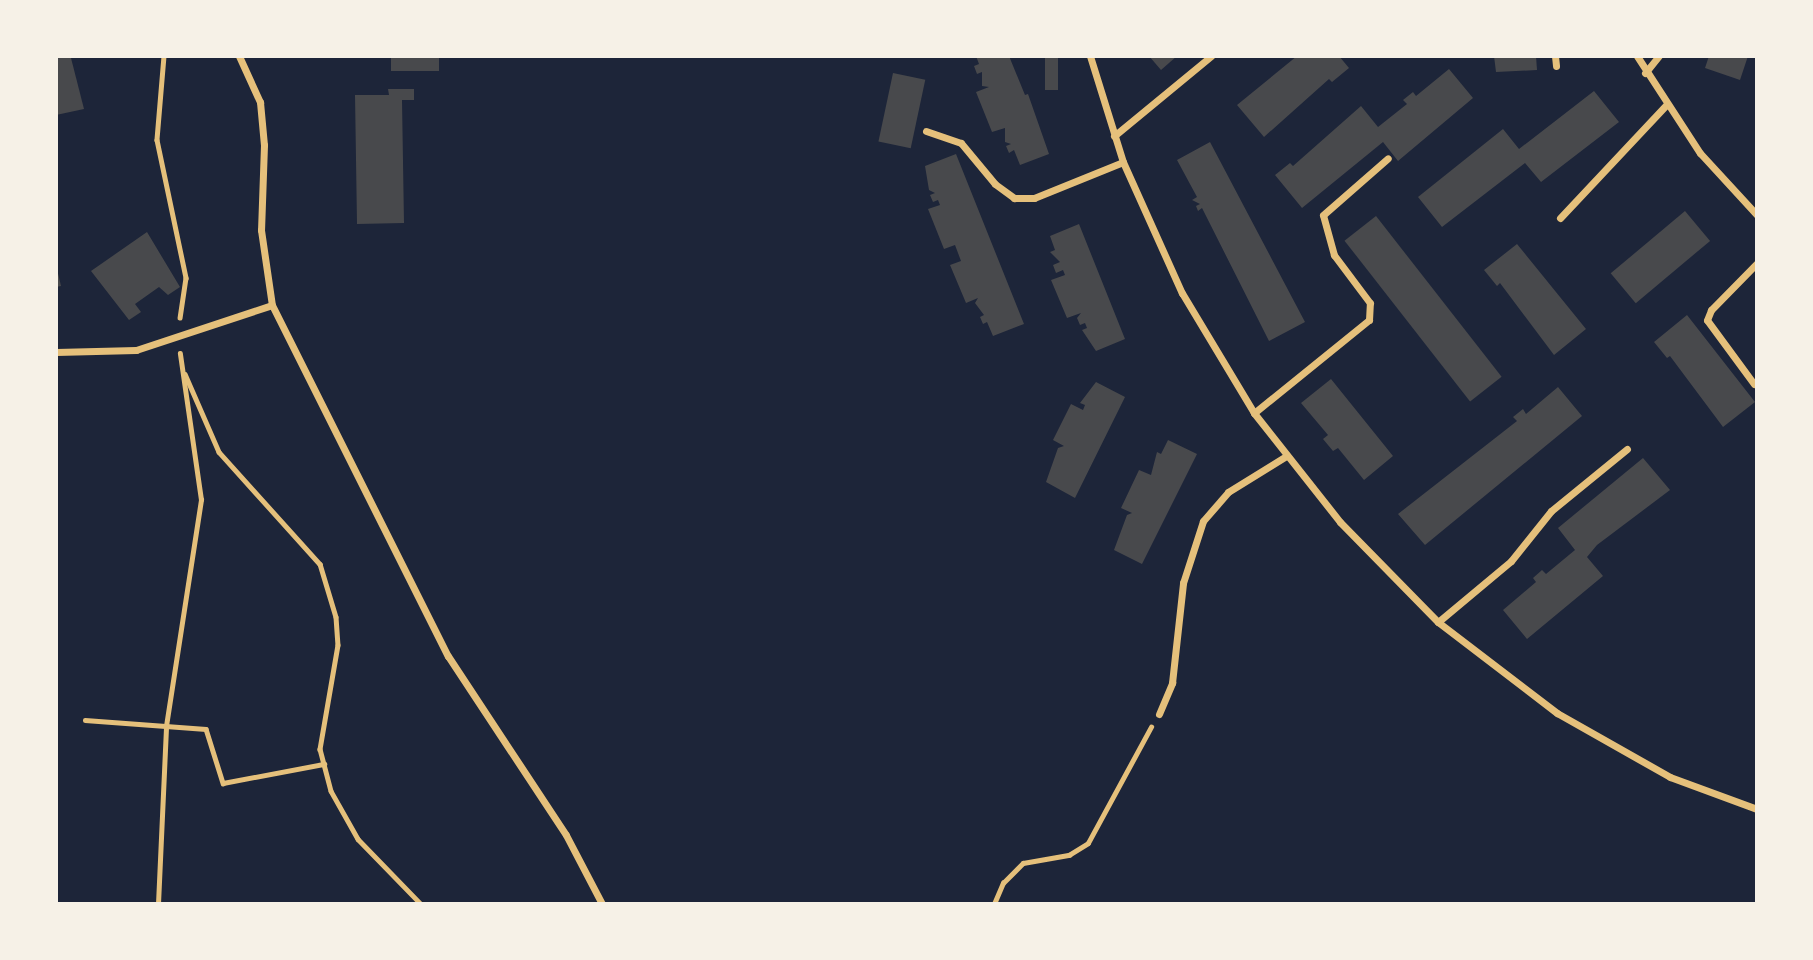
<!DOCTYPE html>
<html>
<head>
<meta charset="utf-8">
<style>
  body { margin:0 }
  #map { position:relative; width:1813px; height:960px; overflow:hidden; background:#14213d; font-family:"Source Sans 3",sans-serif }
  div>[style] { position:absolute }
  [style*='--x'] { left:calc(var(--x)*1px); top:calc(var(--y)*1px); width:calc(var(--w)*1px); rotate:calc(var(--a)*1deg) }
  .green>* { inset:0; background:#1d2539; transform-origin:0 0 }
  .building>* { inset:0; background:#48494c; transform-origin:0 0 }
  .path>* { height:4.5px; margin:-2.25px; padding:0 2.25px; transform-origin:2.25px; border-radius:2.25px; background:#e5c07b }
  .minor>* { height:7px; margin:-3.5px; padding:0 3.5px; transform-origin:3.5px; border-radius:3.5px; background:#e5c07b }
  span { translate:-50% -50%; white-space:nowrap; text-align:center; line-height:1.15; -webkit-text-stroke:7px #f6f1e7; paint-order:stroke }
  .frame { position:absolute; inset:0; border:58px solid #f6f1e7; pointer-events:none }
</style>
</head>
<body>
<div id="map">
  <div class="green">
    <div style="left:56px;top:56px;width:1701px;height:848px"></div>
  </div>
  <div class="building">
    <div style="clip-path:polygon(56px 56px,71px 58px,84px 109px,56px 115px)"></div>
    <div style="left:391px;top:56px;width:48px;height:15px"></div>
    <div style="clip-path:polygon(976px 56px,1009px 56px,1025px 95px,1028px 94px,1049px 154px,1020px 165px,1014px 150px,1009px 153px,1006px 146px,1011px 144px,1005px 142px,1005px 128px,992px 132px,976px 92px,989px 87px,982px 86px,982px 72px,977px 74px,974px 66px,979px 64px)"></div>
    <div style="left:1045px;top:56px;width:13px;height:34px"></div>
    <div style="clip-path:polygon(1149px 56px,1177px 56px,1161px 70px)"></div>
    <div style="clip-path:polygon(1297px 56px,1339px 56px,1349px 68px,1332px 82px,1329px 79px,1264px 137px,1237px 105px)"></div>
    <div style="clip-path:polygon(1494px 56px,1536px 56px,1537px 70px,1496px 72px)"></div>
    <div style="clip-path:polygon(1709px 56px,1748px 56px,1740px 80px,1705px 68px)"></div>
    <div style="clip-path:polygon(1449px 69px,1473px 98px,1398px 161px,1383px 142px,1302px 208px,1275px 175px,1290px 163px,1293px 166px,1361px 106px,1378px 127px,1407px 104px,1403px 100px,1413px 92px,1416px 96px)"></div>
    <div style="left:893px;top:73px;width:33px;height:70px;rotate:12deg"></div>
    <div style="clip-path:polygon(388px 89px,414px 89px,414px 100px,402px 100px,404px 223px,357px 224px,355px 95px,389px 95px)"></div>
    <div style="clip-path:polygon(1594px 91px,1619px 122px,1541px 182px,1525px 163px,1442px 227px,1418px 197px,1503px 129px,1519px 149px)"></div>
    <div style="clip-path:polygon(1210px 142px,1305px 322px,1269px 341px,1202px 208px,1198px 211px,1196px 206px,1200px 204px,1192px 200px,1197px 197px,1177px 160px)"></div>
    <div style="clip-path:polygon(956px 154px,1024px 324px,993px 336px,987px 322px,983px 324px,980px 317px,984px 315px,975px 303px,978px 298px,966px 303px,950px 265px,961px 261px,955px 245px,944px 249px,928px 209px,940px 205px,938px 200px,933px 202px,930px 195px,935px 193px,929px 190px,925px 166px)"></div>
    <div style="left:1685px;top:211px;width:39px;height:97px;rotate:50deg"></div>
    <div style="left:1376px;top:216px;width:204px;height:40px;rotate:52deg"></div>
    <div style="clip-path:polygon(1079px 224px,1125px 339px,1096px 351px,1082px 330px,1087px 328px,1085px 323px,1080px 325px,1077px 318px,1081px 313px,1067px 318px,1051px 280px,1065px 275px,1063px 270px,1056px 273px,1053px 265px,1060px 262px,1050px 252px,1055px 250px,1050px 236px)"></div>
    <div style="clip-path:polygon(147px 232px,180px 287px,168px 295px,159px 287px,135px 304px,141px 312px,129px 320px,91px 271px)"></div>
    <div style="clip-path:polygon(1517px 244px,1586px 329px,1554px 355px,1500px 283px,1497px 286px,1484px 270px)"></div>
    <div style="clip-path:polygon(56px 265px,61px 286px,56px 287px)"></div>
    <div style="clip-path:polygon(1687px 315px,1755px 402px,1723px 427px,1670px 356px,1667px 358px,1654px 342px)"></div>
    <div style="clip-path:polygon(1331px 379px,1393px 456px,1364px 480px,1338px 448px,1333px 451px,1323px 439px,1328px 435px,1301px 403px)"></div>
    <div style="clip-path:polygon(1096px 382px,1125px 397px,1075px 498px,1046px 482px,1058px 448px,1064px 446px,1053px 440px,1071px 404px,1083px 410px,1085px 405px,1080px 403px)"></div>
    <div style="clip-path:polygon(1558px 387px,1582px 416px,1425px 545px,1398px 514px,1517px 421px,1513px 417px,1523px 409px,1526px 414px)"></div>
    <div style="clip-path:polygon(1168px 440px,1197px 454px,1142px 564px,1114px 550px,1127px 515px,1132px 513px,1121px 508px,1139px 470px,1151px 475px,1157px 452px,1161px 454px)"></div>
    <div style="clip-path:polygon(1643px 458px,1670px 490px,1597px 545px,1587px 557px,1603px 576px,1527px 639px,1503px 610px,1536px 582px,1533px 578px,1542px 570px,1546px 574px,1575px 550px,1558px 528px)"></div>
  </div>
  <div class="path">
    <div style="--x:164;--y:56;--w:84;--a:94.8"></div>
    <div style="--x:157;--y:140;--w:141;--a:78.1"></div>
    <div style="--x:186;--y:278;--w:40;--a:98.5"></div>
    <div style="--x:185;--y:374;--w:85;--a:66.4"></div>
    <div style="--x:219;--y:452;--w:151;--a:48"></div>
    <div style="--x:320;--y:564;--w:55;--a:73.2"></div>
    <div style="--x:336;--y:617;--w:28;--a:86"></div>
    <div style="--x:338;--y:645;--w:106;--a:99.8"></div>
    <div style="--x:320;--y:749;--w:43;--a:75.3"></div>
    <div style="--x:331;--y:791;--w:55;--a:60.6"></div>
    <div style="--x:358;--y:839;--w:91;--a:45.9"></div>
    <div style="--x:85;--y:720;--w:121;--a:4.3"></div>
    <div style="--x:206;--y:729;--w:57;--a:72.5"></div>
    <div style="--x:223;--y:783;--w:103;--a:-10.7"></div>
    <div style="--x:158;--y:904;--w:178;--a:-87.4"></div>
    <div style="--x:166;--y:726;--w:229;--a:-81.2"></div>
    <div style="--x:201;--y:500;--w:148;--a:-98.2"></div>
    <div style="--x:994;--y:904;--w:23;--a:-67"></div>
    <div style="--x:1003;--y:883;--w:28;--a:-45"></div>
    <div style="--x:1023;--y:863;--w:47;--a:-9.9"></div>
    <div style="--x:1069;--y:855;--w:22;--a:-32"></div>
    <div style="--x:1088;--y:843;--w:132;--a:-61.5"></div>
  </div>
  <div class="minor">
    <div style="--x:239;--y:56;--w:51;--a:65.5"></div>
    <div style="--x:260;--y:102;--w:43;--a:84.7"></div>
    <div style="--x:264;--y:145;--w:85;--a:92"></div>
    <div style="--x:261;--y:230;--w:76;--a:81.7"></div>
    <div style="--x:272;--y:305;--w:393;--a:63.4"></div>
    <div style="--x:448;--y:656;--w:214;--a:56.6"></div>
    <div style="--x:566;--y:835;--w:78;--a:62.4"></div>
    <div style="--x:1090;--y:56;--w:111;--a:72.7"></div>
    <div style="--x:1123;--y:162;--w:144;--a:65.8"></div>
    <div style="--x:1182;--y:293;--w:140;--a:59"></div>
    <div style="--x:1254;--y:413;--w:139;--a:51.7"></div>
    <div style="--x:1340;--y:522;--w:140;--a:45.6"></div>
    <div style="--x:1438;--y:622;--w:150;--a:37.4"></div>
    <div style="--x:1557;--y:713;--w:130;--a:29.5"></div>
    <div style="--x:1670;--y:777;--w:93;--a:20.2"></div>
    <div style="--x:1555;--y:56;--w:10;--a:84"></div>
    <div style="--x:1637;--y:56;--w:116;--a:57"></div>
    <div style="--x:1700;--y:153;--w:84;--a:47.4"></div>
    <div style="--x:1645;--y:73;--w:22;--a:-51"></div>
    <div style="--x:926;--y:131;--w:37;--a:19"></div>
    <div style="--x:961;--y:143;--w:53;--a:50.3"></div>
    <div style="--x:995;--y:184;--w:24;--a:36"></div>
    <div style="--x:1014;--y:198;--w:20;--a:0"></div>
    <div style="--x:1034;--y:198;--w:96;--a:-22"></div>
    <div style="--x:1114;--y:136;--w:126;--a:-39.5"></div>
    <div style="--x:1560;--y:218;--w:155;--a:-46.8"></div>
    <div style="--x:56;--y:352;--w:80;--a:-1.4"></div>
    <div style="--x:136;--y:350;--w:143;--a:-18.3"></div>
    <div style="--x:1754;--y:384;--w:79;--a:-126.3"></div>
    <div style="--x:1707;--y:320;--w:11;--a:-68"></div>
    <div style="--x:1711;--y:310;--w:66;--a:-45.6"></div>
    <div style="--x:1254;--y:413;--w:148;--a:-39"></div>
    <div style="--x:1369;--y:320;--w:17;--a:-87"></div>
    <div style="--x:1370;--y:303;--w:60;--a:-126.9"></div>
    <div style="--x:1334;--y:255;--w:41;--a:-105.4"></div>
    <div style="--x:1323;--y:215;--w:86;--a:-41.2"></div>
    <div style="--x:1438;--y:622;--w:95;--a:-39.9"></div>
    <div style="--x:1511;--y:561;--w:64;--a:-51.3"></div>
    <div style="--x:1551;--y:511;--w:98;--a:-39.2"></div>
    <div style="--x:1159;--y:714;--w:34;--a:-67"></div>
    <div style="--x:1172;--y:683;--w:101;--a:-83.7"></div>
    <div style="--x:1183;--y:583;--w:65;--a:-72.1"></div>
    <div style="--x:1203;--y:521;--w:38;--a:-49"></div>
    <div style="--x:1228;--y:492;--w:68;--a:-31.8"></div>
  </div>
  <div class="frame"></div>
</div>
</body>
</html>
